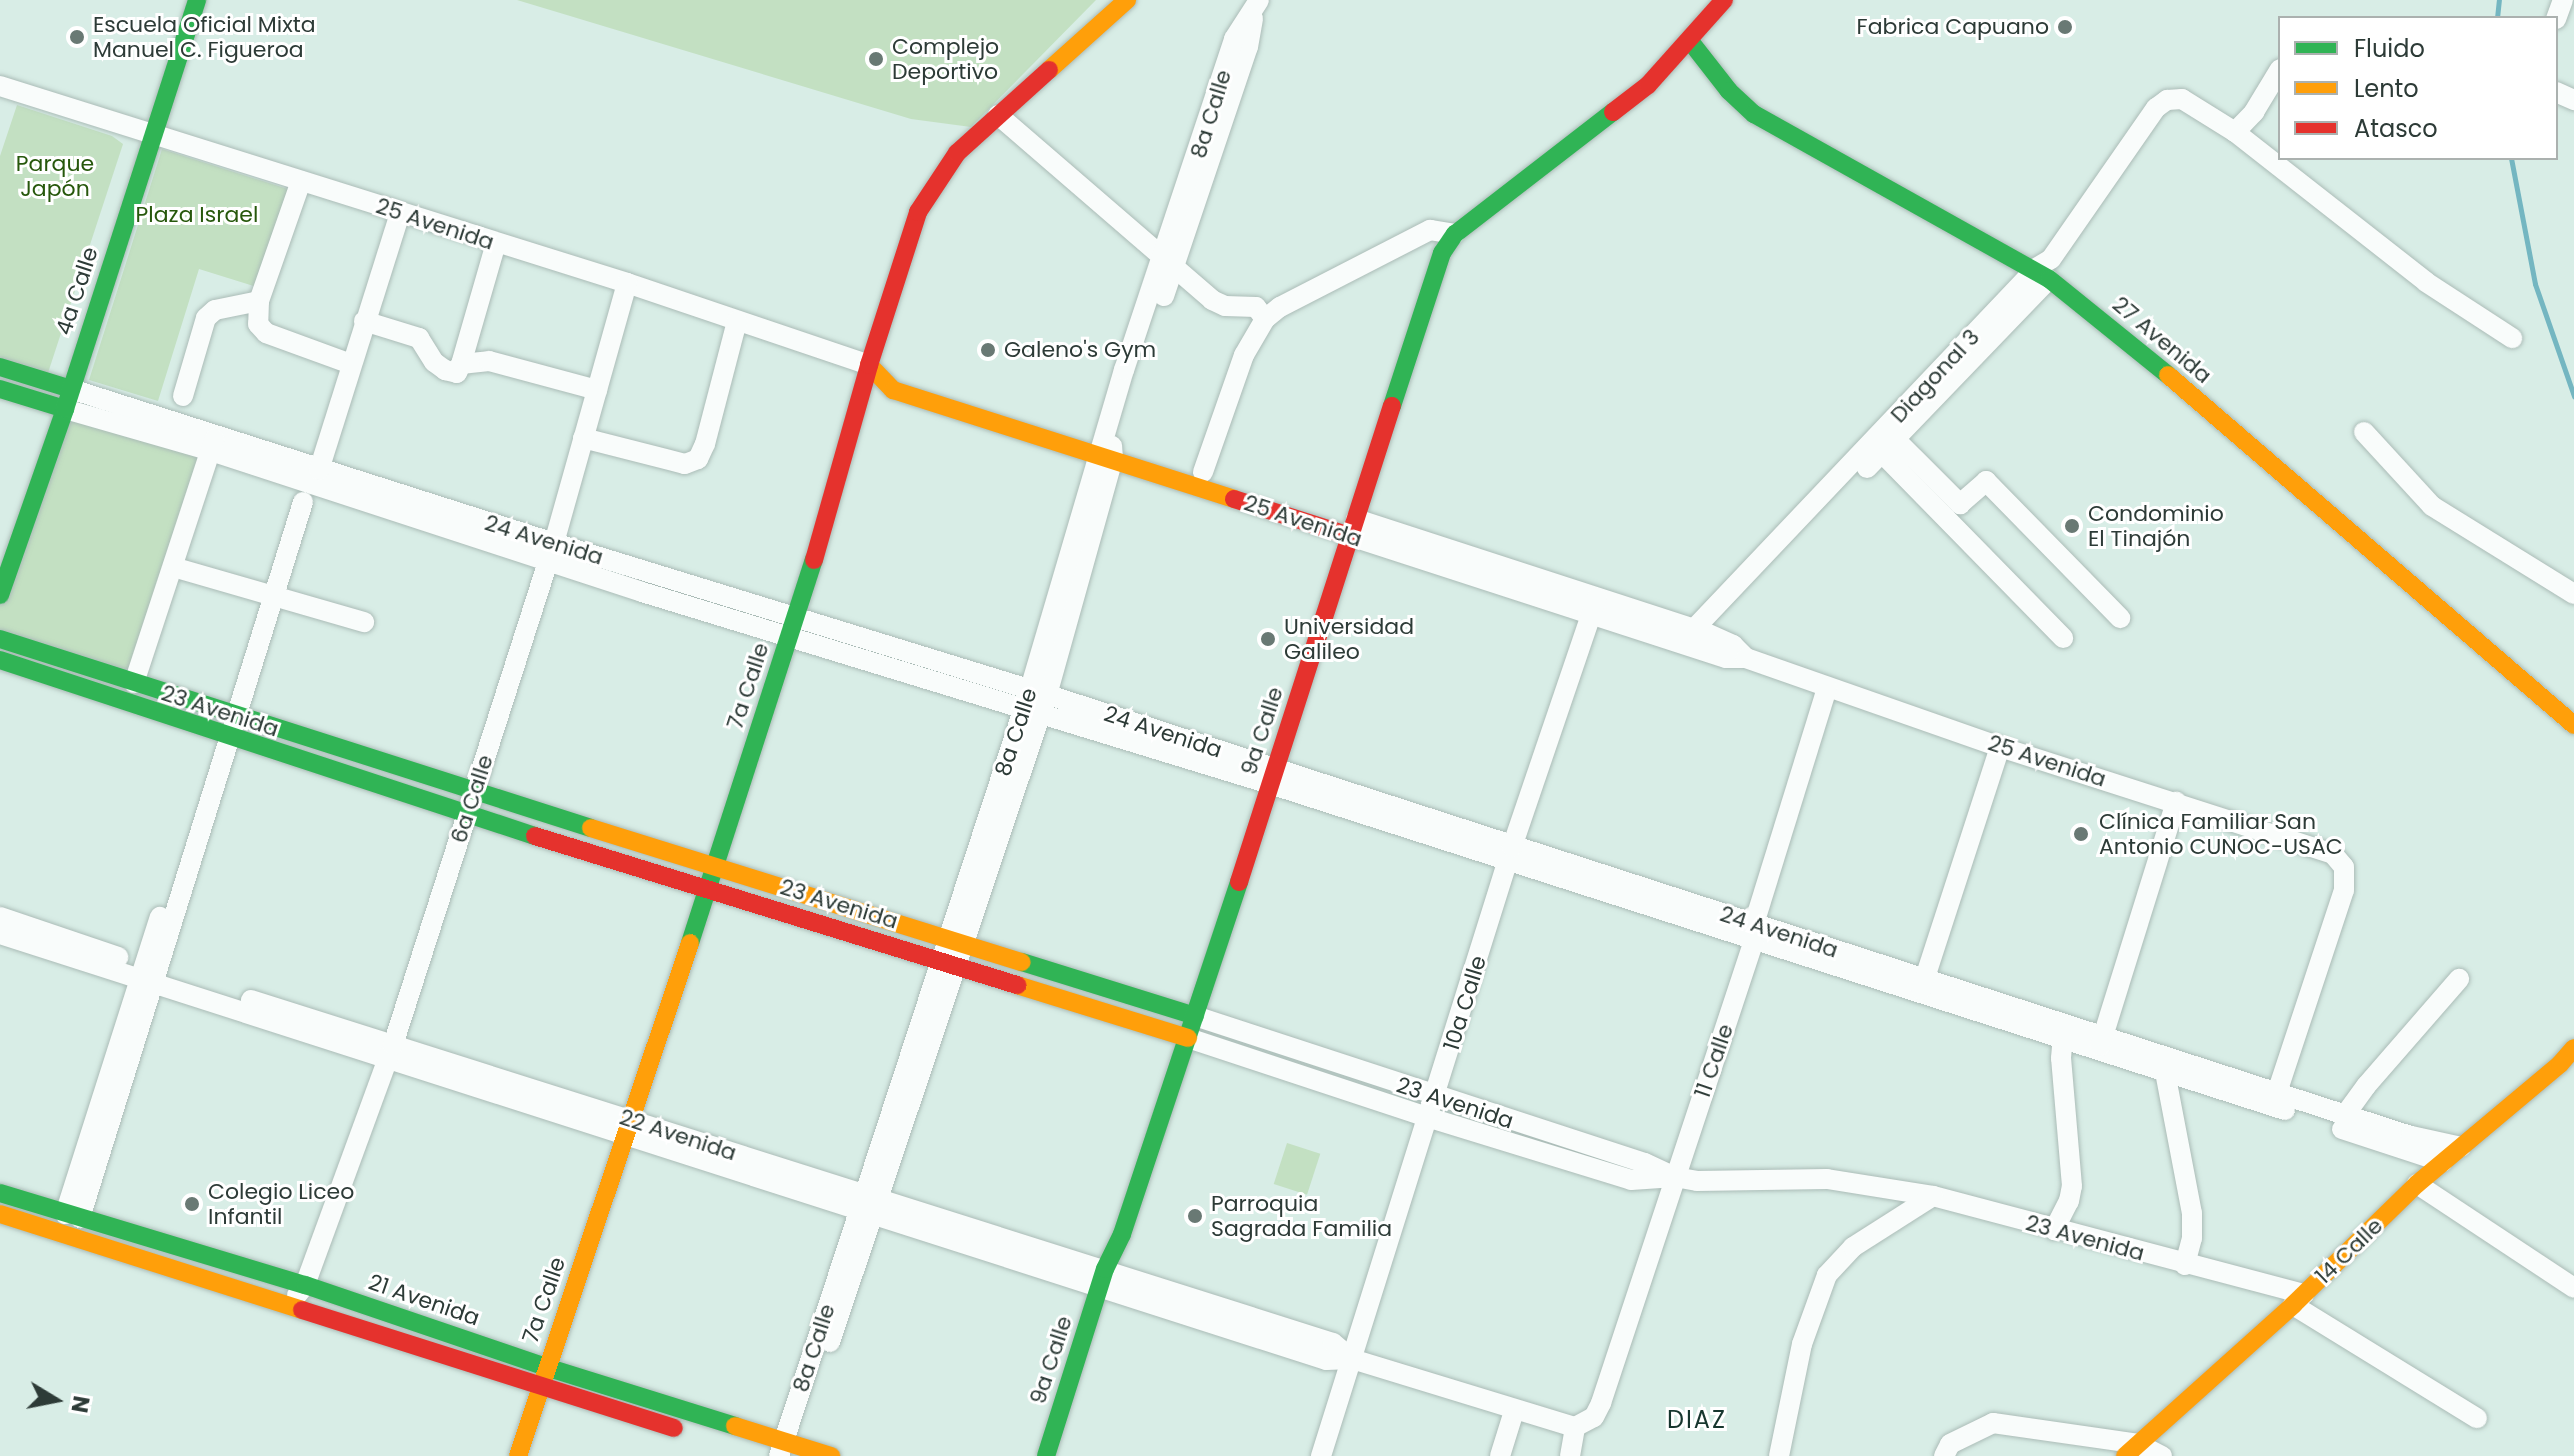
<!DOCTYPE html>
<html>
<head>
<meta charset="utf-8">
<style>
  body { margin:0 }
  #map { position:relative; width:2574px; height:1456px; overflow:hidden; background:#d8ede6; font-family:Poppins,sans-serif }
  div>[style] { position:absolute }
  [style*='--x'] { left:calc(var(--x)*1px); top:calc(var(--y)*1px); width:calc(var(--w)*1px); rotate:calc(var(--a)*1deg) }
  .green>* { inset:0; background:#c3e0c2; transform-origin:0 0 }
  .stream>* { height:5px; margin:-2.5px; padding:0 2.5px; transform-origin:2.5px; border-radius:2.5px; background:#74b6c1 }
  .roads { filter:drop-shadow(0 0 2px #abbcb7) drop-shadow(0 0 2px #abbcb7) }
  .street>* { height:20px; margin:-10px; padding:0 10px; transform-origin:10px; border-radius:10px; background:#f9fcfb }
  .fast>* { height:18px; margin:-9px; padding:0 9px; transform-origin:9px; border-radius:9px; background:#30b455 }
  .slow>* { height:18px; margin:-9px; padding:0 9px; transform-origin:9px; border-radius:9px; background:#ff9f0a }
  .jam>* { height:18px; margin:-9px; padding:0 9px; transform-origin:9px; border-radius:9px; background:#e5322d }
  .dots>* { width:22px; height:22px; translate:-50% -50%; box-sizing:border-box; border:4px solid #fff; border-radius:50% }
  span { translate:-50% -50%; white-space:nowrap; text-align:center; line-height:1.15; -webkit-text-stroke:6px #fff; paint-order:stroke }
  .poi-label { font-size:22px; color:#2d3b37 }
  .left { translate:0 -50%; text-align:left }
  .right { translate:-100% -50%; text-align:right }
  .street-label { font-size:22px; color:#2d3b37 }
  .park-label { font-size:22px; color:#27580c }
  .neighbourhood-label { font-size:24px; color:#16362e; letter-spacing:2px }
  .legend { position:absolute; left:2278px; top:16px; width:280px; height:144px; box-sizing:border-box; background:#fff; border:2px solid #abb1af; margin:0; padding:10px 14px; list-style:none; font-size:24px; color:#2d3b37 }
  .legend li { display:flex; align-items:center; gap:16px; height:40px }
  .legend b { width:40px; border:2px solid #abb1af }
  .north { position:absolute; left:16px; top:1360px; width:80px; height:80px; -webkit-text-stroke:6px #fff; paint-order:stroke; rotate:100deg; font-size:22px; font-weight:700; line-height:32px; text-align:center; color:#2d3b37 }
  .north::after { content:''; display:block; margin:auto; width:28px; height:36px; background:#2d3b37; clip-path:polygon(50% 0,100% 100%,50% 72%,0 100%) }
</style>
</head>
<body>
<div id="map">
  <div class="green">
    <div style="clip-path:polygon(517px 0,1096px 0,971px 127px,911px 119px)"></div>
    <div style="clip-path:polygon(17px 105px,112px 136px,123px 144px,46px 379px,0 364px,0 156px)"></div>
    <div style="clip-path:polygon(162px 149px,291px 190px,260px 288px,199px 269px,158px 401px,89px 380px)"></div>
    <div style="clip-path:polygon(65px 409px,208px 453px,131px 683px,0 639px,0 595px)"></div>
    <div style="left:1287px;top:1143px;width:35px;height:43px;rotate:18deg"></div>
  </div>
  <div class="stream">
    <div style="--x:2497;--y:18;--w:18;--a:-84"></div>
    <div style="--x:2511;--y:158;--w:128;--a:79.2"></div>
    <div style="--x:2535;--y:284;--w:119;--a:70.8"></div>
  </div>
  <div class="roads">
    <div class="street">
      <div style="--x:2556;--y:19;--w:20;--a:-70"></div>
      <div style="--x:0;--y:86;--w:657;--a:17.44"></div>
      <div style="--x:627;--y:283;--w:256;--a:18.7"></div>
      <div style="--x:2556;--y:92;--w:20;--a:24"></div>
      <div style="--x:998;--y:115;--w:283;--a:40.8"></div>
      <div style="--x:1212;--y:300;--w:14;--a:25"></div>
      <div style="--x:1225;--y:306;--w:31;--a:2"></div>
      <div style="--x:1256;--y:307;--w:15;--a:53"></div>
      <div style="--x:2235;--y:132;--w:28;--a:-46"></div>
      <div style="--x:2254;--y:112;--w:50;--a:-58.8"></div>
      <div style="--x:496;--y:243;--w:126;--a:106.1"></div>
      <div style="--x:461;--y:364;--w:28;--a:-6"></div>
      <div style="--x:489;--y:361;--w:112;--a:15"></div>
      <div style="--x:1164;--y:296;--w:263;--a:-71.4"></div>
      <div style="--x:1248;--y:47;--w:29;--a:-80"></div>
      <div style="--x:259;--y:301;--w:127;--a:-70.7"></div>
      <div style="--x:364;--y:321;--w:58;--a:17.2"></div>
      <div style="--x:419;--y:338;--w:28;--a:58"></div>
      <div style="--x:434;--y:362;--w:14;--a:36"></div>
      <div style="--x:445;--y:370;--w:12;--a:14"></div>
      <div style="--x:457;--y:373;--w:10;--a:-66"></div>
      <div style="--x:71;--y:389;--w:507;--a:17.68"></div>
      <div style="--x:554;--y:543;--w:498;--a:17.1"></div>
      <div style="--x:1030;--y:689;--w:1452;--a:17.94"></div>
      <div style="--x:2411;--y:1136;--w:51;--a:12.4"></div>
      <div style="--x:183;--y:396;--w:81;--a:-73.6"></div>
      <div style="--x:206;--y:318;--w:12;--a:-42"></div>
      <div style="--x:215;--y:310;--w:45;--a:-11.6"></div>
      <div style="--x:259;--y:301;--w:23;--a:92"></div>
      <div style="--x:258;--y:324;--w:12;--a:48"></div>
      <div style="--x:266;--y:333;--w:90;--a:20"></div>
      <div style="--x:65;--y:409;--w:152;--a:16"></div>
      <div style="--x:211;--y:451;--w:453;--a:18.1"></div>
      <div style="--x:642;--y:592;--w:657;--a:17"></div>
      <div style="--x:1270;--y:784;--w:1066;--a:17.81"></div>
      <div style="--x:2364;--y:432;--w:100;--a:47.4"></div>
      <div style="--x:2432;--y:506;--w:167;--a:31.8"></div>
      <div style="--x:583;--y:438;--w:105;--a:14.3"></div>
      <div style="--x:685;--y:464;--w:14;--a:-21"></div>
      <div style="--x:698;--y:459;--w:17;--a:-65"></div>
      <div style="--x:705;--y:444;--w:127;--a:-75.4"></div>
      <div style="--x:1896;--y:440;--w:91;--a:45"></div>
      <div style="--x:1960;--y:504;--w:35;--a:-41"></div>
      <div style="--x:1986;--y:481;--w:192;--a:45.6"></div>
      <div style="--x:1882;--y:453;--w:259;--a:45.6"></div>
      <div style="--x:1867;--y:468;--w:262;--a:-46.1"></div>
      <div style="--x:319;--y:470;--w:269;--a:-72.5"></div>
      <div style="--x:1203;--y:472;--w:124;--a:-70.7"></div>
      <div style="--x:1244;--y:355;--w:42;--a:-59.7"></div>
      <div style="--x:1265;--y:319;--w:19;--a:-39"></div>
      <div style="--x:1280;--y:307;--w:169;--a:-27.2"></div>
      <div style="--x:1430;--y:230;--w:25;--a:9"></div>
      <div style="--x:1356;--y:519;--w:368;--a:18"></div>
      <div style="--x:1706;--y:633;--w:30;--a:24"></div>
      <div style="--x:1733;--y:645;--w:18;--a:45"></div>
      <div style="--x:1350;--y:536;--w:395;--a:18"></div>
      <div style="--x:1726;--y:658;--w:20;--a:0"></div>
      <div style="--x:1746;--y:658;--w:269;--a:19.3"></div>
      <div style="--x:2000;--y:747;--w:350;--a:17.8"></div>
      <div style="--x:2333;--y:854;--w:17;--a:50"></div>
      <div style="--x:2344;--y:867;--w:23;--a:90"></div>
      <div style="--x:2344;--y:890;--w:214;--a:108.3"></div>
      <div style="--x:173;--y:567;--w:199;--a:16.1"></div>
      <div style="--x:1688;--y:645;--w:17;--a:-69"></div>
      <div style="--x:1694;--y:629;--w:497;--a:-46.5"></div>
      <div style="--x:2036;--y:268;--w:17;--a:-31"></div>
      <div style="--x:2051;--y:259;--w:184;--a:-55.2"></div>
      <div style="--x:2156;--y:108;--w:14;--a:-36"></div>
      <div style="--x:2167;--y:100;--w:15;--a:-4"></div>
      <div style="--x:2182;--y:99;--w:62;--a:31.9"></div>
      <div style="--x:2235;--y:132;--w:243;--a:38.1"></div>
      <div style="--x:2426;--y:282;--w:103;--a:33.1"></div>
      <div style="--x:134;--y:683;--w:257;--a:-71.8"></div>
      <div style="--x:0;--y:917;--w:125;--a:18.7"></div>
      <div style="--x:0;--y:934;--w:1393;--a:17.81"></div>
      <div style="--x:1326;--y:1360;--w:26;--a:-2"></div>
      <div style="--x:1352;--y:1359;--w:233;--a:17"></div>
      <div style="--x:1575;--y:1427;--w:21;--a:-28"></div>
      <div style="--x:1594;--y:1417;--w:16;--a:-63"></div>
      <div style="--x:1601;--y:1403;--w:488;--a:-71.7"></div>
      <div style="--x:1754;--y:940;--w:16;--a:-90"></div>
      <div style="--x:1754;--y:924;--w:247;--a:-72.8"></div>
      <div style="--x:1921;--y:990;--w:256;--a:-72"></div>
      <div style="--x:251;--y:1000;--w:1135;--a:17.59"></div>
      <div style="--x:1333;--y:1343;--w:25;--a:40"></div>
      <div style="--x:1195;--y:1016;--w:473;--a:18.1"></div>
      <div style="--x:1645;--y:1163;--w:33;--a:25"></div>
      <div style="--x:1675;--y:1177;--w:22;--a:10"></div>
      <div style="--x:1697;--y:1181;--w:130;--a:-0.9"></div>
      <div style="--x:1827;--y:1179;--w:107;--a:9.1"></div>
      <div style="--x:1933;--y:1196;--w:384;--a:14.8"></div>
      <div style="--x:1188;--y:1038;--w:255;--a:18.3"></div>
      <div style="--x:1430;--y:1118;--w:210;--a:17.1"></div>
      <div style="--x:1631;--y:1180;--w:44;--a:-3.9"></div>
      <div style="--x:2100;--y:1046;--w:256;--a:-72.7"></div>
      <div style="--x:2165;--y:1072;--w:144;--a:79.2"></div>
      <div style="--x:2192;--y:1213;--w:25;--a:90"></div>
      <div style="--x:2192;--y:1238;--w:28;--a:105"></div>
      <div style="--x:2345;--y:1115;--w:36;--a:-54"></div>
      <div style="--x:2366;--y:1086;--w:142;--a:-49"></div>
      <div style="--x:2342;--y:1129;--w:106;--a:18.1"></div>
      <div style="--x:2417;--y:1184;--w:188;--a:33.5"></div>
      <div style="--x:65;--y:1214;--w:312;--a:-72.3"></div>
      <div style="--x:80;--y:1218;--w:750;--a:-72.7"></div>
      <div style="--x:2054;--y:1230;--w:33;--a:-63"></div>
      <div style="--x:2069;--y:1201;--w:15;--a:-79"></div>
      <div style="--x:2072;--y:1186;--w:128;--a:-94.9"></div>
      <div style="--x:2061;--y:1058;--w:32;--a:-85"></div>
      <div style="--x:297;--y:1295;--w:13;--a:-51"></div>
      <div style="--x:305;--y:1285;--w:256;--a:-69.9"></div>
      <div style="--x:393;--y:1045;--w:527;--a:-72.22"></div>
      <div style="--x:554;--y:543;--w:270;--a:-74.3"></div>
      <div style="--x:2293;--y:1305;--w:216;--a:31.6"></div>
      <div style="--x:830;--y:1342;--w:682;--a:-71.46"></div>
      <div style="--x:1047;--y:695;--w:245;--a:-74.4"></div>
      <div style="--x:1113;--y:459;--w:13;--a:-94"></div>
      <div style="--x:779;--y:1456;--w:807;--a:-71.88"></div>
      <div style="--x:1030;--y:689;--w:333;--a:-73.6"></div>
      <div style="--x:1124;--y:370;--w:349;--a:-71.6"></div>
      <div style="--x:1234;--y:39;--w:46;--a:-57.3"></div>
      <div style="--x:1321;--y:1456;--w:638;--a:-72.59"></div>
      <div style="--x:1512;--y:847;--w:263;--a:-71.2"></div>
      <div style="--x:1500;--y:1456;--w:47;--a:-72.7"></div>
      <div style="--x:1570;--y:1456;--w:29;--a:-80"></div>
      <div style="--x:1779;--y:1456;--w:114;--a:-78.4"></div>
      <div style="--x:1802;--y:1344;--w:73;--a:-70.1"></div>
      <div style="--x:1827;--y:1275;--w:38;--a:-47"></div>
      <div style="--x:1853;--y:1247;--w:95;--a:-32.5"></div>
      <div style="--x:1944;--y:1456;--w:13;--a:-63"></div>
      <div style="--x:1950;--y:1444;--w:48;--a:-26"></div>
      <div style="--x:1993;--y:1423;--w:147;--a:8.2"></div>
      <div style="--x:2138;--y:1444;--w:27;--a:27"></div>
    </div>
    <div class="fast">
      <div style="--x:1690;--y:41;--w:63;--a:52"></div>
      <div style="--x:1729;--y:91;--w:34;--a:43"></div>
      <div style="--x:1754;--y:114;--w:338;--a:29.2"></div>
      <div style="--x:2049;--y:279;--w:153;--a:38.9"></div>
      <div style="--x:0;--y:367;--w:74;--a:17.2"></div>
      <div style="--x:0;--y:389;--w:68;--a:17.1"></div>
      <div style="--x:1392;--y:406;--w:161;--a:-71.9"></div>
      <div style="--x:1442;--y:253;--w:23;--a:-56"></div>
      <div style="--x:1455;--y:234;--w:200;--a:-37.7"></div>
      <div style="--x:0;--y:595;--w:197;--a:-70.7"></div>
      <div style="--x:65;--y:409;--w:430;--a:-72.1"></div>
      <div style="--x:0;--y:639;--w:620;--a:17.73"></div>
      <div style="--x:0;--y:660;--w:563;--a:18.21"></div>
      <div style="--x:690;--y:943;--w:403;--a:-72.1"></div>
      <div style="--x:1022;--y:962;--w:181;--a:17.3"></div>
      <div style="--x:0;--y:1193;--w:319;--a:16.8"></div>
      <div style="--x:305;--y:1285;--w:255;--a:18.8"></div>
      <div style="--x:546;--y:1367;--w:198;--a:17.3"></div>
      <div style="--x:1046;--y:1456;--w:196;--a:-72.5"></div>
      <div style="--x:1105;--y:1269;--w:39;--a:-64"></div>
      <div style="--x:1122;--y:1234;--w:371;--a:-71.6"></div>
    </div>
    <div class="slow">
      <div style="--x:1049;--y:70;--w:105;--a:-41.9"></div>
      <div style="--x:869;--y:365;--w:35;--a:46"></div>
      <div style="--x:893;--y:390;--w:358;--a:17.7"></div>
      <div style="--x:2168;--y:375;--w:536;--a:40.76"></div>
      <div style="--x:591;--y:828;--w:451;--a:17.3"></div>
      <div style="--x:1017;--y:985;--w:179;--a:17.2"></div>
      <div style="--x:0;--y:1214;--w:317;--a:17.6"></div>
      <div style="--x:735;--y:1426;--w:101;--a:17.4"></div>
      <div style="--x:518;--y:1456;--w:541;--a:-71.46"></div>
      <div style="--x:2125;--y:1456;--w:226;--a:-41.9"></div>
      <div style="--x:2293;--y:1305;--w:173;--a:-44.3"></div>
      <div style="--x:2417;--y:1184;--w:187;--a:-40"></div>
      <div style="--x:2560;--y:1064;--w:21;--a:-49"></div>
    </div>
    <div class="jam">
      <div style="--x:1613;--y:112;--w:44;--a:-37.6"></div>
      <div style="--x:1648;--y:85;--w:114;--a:-48.2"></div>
      <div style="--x:1234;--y:499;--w:122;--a:17.7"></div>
      <div style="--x:814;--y:560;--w:203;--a:-74.2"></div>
      <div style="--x:869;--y:365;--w:161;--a:-72.2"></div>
      <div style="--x:918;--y:212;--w:71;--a:-56.5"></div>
      <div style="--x:957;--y:153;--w:124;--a:-42.1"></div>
      <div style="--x:535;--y:836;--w:505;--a:17.18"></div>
      <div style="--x:1239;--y:882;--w:500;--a:-72.2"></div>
      <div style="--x:302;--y:1310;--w:390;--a:17.6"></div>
    </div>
  </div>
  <div class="dots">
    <div style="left:2065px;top:27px;background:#697974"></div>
    <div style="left:77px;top:37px;background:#697974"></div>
    <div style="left:876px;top:59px;background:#697974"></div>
    <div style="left:988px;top:350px;background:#697974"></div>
    <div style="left:2072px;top:526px;background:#697974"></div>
    <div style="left:1268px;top:639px;background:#697974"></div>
    <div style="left:2081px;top:834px;background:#697974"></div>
    <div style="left:192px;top:1204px;background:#697974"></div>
    <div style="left:1195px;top:1216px;background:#697974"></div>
  </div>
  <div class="poi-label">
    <span class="left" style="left:93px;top:37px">Escuela Oficial Mixta<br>Manuel C. Figueroa</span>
    <span class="right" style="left:2049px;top:27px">Fabrica Capuano</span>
    <span class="left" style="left:892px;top:59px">Complejo<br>Deportivo</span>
    <span class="left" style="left:1004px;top:350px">Galeno's Gym</span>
    <span class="left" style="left:2088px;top:526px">Condominio<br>El Tinajón</span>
    <span class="left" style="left:1284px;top:639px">Universidad<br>Galileo</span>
    <span class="left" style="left:2099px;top:834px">Clínica Familiar San<br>Antonio CUNOC-USAC</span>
    <span class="left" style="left:208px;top:1204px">Colegio Liceo<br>Infantil</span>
    <span class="left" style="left:1211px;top:1216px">Parroquia<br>Sagrada Familia</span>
  </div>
  <div class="street-label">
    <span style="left:1211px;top:114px;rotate:-73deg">8a Calle</span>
    <span style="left:435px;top:224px;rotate:18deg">25 Avenida</span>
    <span style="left:77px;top:291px;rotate:-72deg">4a Calle</span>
    <span style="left:2162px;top:340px;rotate:40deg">27 Avenida</span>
    <span style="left:1935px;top:376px;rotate:-47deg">Diagonal 3</span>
    <span style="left:1303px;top:521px;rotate:18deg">25 Avenida</span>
    <span style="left:544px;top:540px;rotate:17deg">24 Avenida</span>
    <span style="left:748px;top:686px;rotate:-72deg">7a Calle</span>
    <span style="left:220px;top:711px;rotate:18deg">23 Avenida</span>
    <span style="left:1262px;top:731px;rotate:-72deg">9a Calle</span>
    <span style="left:1016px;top:732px;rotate:-72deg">8a Calle</span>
    <span style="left:1163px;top:732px;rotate:18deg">24 Avenida</span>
    <span style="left:2047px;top:761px;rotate:18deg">25 Avenida</span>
    <span style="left:472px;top:799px;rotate:-72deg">6a Calle</span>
    <span style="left:839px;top:904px;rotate:17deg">23 Avenida</span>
    <span style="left:1779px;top:932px;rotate:18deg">24 Avenida</span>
    <span style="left:1465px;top:1003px;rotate:-73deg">10a Calle</span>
    <span style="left:1714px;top:1061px;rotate:-71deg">11 Calle</span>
    <span style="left:1455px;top:1103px;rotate:18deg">23 Avenida</span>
    <span style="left:678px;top:1135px;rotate:18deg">22 Avenida</span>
    <span style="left:2085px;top:1238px;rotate:15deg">23 Avenida</span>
    <span style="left:2349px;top:1251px;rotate:-44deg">14 Calle</span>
    <span style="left:424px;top:1300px;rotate:19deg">21 Avenida</span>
    <span style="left:544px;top:1300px;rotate:-71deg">7a Calle</span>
    <span style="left:814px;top:1348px;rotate:-72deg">8a Calle</span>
    <span style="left:1051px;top:1360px;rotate:-72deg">9a Calle</span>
  </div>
  <div class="park-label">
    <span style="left:55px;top:176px">Parque<br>Japón</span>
    <span style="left:197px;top:215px">Plaza Israel</span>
  </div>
  <div class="neighbourhood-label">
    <span style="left:1697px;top:1420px">DIAZ</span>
  </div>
  <ul class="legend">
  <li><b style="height:10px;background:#30b455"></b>Fluido</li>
  <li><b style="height:10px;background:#ff9f0a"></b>Lento</li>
  <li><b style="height:10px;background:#e5322d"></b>Atasco</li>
  </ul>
  <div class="north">N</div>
</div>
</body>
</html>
